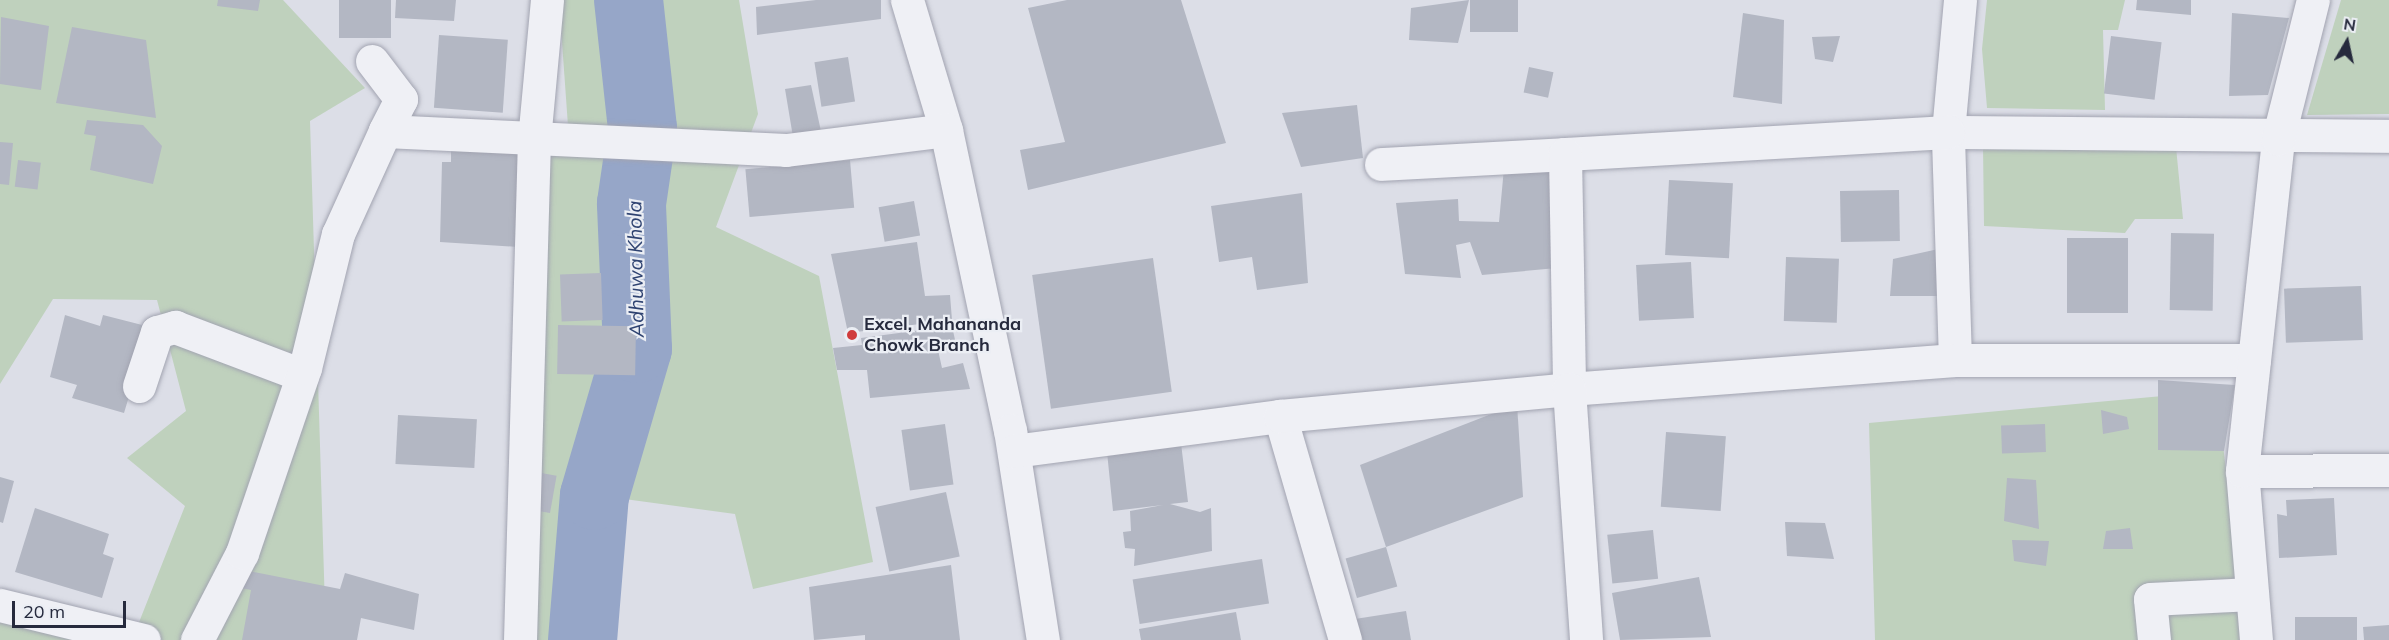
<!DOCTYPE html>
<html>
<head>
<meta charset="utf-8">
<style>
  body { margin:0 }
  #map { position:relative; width:2389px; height:640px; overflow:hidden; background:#dcdee7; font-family:Mulish,sans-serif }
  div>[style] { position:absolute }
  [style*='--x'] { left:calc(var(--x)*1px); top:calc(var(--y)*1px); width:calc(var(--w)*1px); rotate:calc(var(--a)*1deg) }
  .green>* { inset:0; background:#bfd1bd }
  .river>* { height:69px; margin:-34.5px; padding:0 34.5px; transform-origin:34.5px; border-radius:34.5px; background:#96a6c8 }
  .building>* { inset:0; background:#b3b7c3; transform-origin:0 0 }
  .roads { filter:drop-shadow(0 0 2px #a2a4b1) drop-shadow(0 0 2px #a2a4b1) }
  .minor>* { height:33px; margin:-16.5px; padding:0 16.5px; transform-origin:16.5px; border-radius:16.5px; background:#eff0f5 }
  .dots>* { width:16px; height:16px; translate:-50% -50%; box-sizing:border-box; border:3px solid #ebeef4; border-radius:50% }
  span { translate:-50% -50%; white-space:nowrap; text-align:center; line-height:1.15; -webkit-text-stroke:4.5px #ebeef4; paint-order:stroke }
  .poi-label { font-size:18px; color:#262a3d; font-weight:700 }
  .left { translate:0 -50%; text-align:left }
  .water-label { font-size:20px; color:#2f4371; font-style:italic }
  .north { position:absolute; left:2317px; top:12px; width:60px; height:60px; -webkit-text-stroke:4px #ebeef4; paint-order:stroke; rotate:9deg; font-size:16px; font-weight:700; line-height:24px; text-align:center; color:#262a3d }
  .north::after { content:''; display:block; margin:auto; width:21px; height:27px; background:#262a3d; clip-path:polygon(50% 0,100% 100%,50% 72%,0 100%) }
  .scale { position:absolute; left:12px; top:601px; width:114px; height:27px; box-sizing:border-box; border:3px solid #262a3d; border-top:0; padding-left:8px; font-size:18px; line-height:21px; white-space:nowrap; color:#262a3d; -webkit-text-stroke:4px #ebeef4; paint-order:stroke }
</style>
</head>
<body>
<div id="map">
  <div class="green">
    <div style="clip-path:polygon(0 0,283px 0,365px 88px,310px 121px,326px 640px,132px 640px,185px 506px,127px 458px,186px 411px,157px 300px,53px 299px,0 384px)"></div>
    <div style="clip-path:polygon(559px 0,739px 0,758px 114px,716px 227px,819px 276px,873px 562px,753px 589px,735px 514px,595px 495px,582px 640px,520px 640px,534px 140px,569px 140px)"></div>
    <div style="clip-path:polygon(1987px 0,2125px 0,2118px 30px,2103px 30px,2105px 110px,1987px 108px,1982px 49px)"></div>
    <div style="clip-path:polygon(2341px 0,2389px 0,2389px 114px,2307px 115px)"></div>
    <div style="clip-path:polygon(1983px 146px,2176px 147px,2183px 219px,2135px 219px,2125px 233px,1984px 226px)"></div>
    <div style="clip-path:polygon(2217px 391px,2245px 640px,1875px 640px,1869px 423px)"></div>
    <div style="clip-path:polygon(0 616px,95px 640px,0 640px)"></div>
  </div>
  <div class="river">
    <div style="--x:582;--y:640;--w:145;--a:-85.3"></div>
    <div style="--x:594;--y:495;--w:153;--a:-73.7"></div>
    <div style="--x:637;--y:348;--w:145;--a:-92.4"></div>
    <div style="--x:631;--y:203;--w:76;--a:-81.7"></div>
    <div style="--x:642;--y:128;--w:129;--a:-96.2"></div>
  </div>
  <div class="building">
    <div style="clip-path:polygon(218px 0,260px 0,258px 11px,217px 6px)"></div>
    <div style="left:339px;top:0;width:52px;height:38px"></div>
    <div style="clip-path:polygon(396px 0,456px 0,454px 21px,395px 18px)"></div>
    <div style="clip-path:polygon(816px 0,881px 0,881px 19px,757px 35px,756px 7px)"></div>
    <div style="clip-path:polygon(1067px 0,1181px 0,1226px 143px,1028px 190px,1020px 150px,1065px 142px,1028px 8px)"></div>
    <div style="clip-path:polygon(1469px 0,1458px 43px,1409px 40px,1411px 8px)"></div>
    <div style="left:1470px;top:0;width:48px;height:32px"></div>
    <div style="clip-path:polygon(2137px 0,2191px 0,2191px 15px,2136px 10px)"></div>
    <div style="clip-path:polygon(1743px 13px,1784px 20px,1782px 104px,1733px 97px)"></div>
    <div style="clip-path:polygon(2232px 13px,2289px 18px,2268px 95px,2229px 96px)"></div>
    <div style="clip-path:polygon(1px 17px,49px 26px,41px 90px,0 84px)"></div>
    <div style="clip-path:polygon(72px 27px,146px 40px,156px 118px,56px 103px)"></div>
    <div style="left:439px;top:35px;width:69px;height:73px;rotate:4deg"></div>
    <div style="clip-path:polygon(1840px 36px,1833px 62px,1815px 59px,1812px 37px)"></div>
    <div style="left:2111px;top:36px;width:51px;height:58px;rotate:7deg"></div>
    <div style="left:848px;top:57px;width:45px;height:34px;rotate:81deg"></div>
    <div style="left:1529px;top:67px;width:25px;height:26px;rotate:12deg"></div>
    <div style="clip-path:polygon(811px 85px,822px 136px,793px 137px,785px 89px)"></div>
    <div style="clip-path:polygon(1357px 105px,1363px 158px,1301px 167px,1282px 113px)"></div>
    <div style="clip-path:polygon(87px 120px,143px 125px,162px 146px,153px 184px,90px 170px,96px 136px,84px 134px)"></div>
    <div style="clip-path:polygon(0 142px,13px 143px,9px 185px,0 184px)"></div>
    <div style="clip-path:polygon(451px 148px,521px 152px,519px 247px,440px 242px,442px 162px,451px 162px)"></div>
    <div style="left:18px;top:160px;width:23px;height:27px;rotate:7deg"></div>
    <div style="left:850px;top:160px;width:48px;height:105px;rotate:85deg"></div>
    <div style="clip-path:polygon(1555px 166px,1557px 268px,1482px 275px,1470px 242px,1456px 245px,1461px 278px,1405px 274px,1396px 203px,1458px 199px,1459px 221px,1499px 222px,1504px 168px)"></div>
    <div style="left:1669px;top:180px;width:64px;height:75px;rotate:3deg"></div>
    <div style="left:1899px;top:190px;width:51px;height:59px;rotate:89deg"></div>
    <div style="clip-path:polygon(1302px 193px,1308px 283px,1257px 290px,1252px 257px,1219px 262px,1211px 206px)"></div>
    <div style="left:914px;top:201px;width:35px;height:36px;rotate:80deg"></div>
    <div style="left:2171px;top:233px;width:43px;height:77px;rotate:1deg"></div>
    <div style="left:2067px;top:238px;width:61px;height:75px"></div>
    <div style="clip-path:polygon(917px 242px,925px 296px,950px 295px,952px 320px,848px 333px,831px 254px)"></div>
    <div style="clip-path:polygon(1943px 248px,1943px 296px,1890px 296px,1893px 259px)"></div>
    <div style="left:1786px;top:257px;width:53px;height:64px;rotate:2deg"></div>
    <div style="left:1153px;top:258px;width:135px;height:122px;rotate:82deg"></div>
    <div style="left:1691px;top:262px;width:56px;height:55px;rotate:87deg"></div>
    <div style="left:601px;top:273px;width:47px;height:41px;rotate:88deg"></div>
    <div style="left:2361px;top:286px;width:54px;height:77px;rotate:88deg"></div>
    <div style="clip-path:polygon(65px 315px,100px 326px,103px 315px,150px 327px,124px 413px,72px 398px,77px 385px,50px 377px)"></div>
    <div style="left:558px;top:325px;width:78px;height:49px;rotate:1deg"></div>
    <div style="clip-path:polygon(952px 326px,957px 349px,938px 350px,942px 368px,963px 363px,970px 389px,870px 398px,867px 370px,837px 370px,833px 348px,862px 345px,861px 338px)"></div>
    <div style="clip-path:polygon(2158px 380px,2235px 385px,2224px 451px,2158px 450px)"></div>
    <div style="clip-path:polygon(1517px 404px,1523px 497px,1386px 547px,1360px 465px)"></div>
    <div style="clip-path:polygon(2101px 410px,2127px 417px,2129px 429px,2103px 434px)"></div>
    <div style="left:398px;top:415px;width:79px;height:49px;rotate:3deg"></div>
    <div style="left:945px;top:424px;width:61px;height:44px;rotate:82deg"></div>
    <div style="left:2045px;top:424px;width:28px;height:44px;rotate:88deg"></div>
    <div style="left:1666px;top:432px;width:60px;height:75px;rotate:4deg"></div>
    <div style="clip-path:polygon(1181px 443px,1188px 502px,1170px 504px,1200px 512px,1211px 508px,1212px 551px,1134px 566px,1135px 549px,1125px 548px,1123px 532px,1131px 531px,1130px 511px,1163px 505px,1113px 511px,1107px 452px)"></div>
    <div style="left:530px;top:471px;width:27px;height:38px;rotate:10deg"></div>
    <div style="clip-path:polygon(0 477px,14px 481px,3px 523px,0 522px)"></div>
    <div style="clip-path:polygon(2007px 478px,2036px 480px,2039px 529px,2004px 521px)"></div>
    <div style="left:946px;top:492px;width:66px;height:72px;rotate:78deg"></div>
    <div style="clip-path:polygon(2334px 498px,2337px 555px,2279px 558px,2277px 514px,2287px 516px,2286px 500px)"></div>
    <div style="clip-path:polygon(35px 508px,109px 534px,103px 554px,114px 558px,102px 598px,15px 572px)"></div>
    <div style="clip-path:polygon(1785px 522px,1825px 523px,1834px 559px,1787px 556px)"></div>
    <div style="clip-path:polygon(2130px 528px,2133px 549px,2103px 549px,2106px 531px)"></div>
    <div style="left:1653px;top:530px;width:49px;height:46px;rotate:84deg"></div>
    <div style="clip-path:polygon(2012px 540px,2049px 541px,2046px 566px,2014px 561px)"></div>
    <div style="left:1386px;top:547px;width:41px;height:42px;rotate:74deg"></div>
    <div style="left:1262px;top:559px;width:45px;height:131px;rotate:81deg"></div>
    <div style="clip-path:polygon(951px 565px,960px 640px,865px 640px,865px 635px,814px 640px,809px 587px)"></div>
    <div style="clip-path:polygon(244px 570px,340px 589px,345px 573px,419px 594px,414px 630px,361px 618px,357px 640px,242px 640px,251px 590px,241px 588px)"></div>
    <div style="clip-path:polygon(1699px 577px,1711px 637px,1620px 640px,1612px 593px)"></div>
    <div style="clip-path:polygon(1406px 611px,1411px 640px,1361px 640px,1355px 619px)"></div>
    <div style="clip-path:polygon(1236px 612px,1241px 640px,1141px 640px,1139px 629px)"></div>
    <div style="left:2295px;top:617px;width:62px;height:23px"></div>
    <div style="clip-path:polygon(2389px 625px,2389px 640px,2364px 640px,2363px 627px)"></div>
  </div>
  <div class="roads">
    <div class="minor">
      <div style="--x:907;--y:0;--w:136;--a:73.3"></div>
      <div style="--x:946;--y:130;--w:307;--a:78"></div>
      <div style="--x:1010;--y:430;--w:213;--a:81.1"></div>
      <div style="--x:1960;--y:0;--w:133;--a:95.2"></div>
      <div style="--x:1948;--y:132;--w:441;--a:0.5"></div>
      <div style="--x:372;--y:61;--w:48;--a:52.7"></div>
      <div style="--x:401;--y:99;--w:36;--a:117"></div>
      <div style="--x:1381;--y:164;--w:184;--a:-3.1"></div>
      <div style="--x:1955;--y:360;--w:228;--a:-91.8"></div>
      <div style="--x:1948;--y:132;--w:384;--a:176.7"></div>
      <div style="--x:1565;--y:154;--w:235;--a:89"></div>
      <div style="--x:1569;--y:389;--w:387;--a:-4.3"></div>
      <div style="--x:1955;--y:360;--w:299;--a:0"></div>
      <div style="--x:139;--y:386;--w:57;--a:-71.6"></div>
      <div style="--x:157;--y:332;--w:19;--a:-16"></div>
      <div style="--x:175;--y:327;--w:136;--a:20.7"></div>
      <div style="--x:1280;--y:416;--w:233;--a:73.8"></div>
      <div style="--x:1014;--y:451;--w:268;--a:-7.5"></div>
      <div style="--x:1280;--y:416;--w:290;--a:-5.3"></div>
      <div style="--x:1569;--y:389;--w:252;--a:86.1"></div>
      <div style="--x:2242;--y:471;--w:147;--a:-0.4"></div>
      <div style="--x:0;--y:605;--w:148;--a:13.7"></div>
      <div style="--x:197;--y:640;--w:98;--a:-62.7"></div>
      <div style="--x:242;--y:553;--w:195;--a:-71.2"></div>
      <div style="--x:305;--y:368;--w:138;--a:-76.2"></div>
      <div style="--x:338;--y:234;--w:113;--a:-65.5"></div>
      <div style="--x:385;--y:131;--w:401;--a:2.7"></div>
      <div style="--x:786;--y:150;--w:161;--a:-7.1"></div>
      <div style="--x:520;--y:640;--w:500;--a:-88.4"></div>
      <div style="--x:534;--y:140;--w:141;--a:-84.7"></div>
      <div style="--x:2154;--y:640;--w:41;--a:-95.6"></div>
      <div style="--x:2150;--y:599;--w:102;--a:-2.8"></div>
      <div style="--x:2256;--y:640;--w:170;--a:-94.7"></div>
      <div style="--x:2242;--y:471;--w:334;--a:-83.8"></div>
      <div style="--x:2278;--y:139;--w:143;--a:-75.9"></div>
    </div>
  </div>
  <div class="dots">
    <div style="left:852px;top:335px;background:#d03c3c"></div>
  </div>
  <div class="poi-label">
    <span class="left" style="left:864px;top:335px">Excel, Mahananda<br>Chowk Branch</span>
  </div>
  <div class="water-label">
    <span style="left:635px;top:269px;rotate:-91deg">Adhuwa Khola</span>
  </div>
  <div class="north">N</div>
  <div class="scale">20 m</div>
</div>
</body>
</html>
